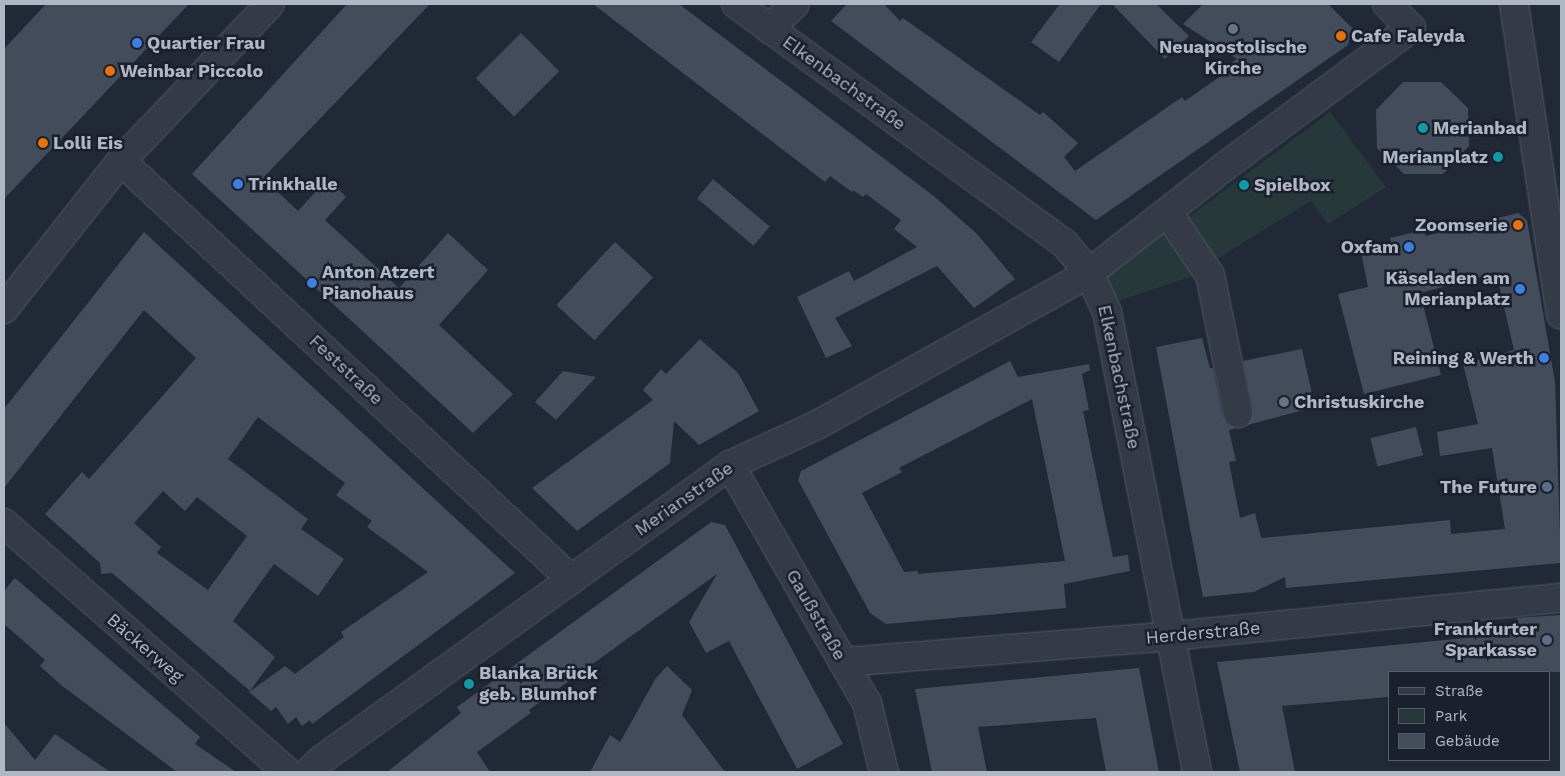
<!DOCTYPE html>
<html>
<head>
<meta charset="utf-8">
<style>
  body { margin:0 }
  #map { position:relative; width:1565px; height:776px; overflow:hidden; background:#212936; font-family:"Work Sans",sans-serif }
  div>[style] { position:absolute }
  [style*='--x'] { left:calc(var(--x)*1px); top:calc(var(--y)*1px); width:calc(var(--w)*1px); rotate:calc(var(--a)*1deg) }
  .green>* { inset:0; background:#26383a }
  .building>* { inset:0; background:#424c5b; transform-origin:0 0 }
  .roads { filter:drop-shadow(0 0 1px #525965) drop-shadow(0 0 1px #525965) }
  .minor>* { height:28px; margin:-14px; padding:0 14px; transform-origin:14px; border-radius:14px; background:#343b47 }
  .dots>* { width:14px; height:14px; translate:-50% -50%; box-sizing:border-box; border:2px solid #1a202c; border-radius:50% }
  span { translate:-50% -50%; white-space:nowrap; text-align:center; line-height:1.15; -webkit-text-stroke:5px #1a202c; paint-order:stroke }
  .poi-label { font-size:18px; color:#afb6c4; font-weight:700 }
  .left { translate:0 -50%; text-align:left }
  .right { translate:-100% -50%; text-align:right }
  .street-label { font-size:18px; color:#afb6c4 }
  .frame { position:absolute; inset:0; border:5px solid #afb6c4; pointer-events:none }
  .legend { position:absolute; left:1388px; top:671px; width:162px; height:90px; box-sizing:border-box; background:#1a202c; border:1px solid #565c69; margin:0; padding:6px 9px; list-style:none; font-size:15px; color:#afb6c4 }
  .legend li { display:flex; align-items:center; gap:10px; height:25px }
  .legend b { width:25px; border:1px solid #565c69 }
</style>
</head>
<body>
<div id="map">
  <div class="green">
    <div style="clip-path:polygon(1330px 112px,1386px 187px,1328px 224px,1311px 201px,1215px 260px,1186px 219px)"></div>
    <div style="clip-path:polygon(1169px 227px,1199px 274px,1118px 301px,1103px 275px)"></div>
  </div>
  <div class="building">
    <div style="clip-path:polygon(46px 4px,189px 4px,4px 199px,4px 49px)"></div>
    <div style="clip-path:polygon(347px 4px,430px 4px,263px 178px,298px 211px,328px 178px,346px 197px,325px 220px,399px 288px,448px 233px,488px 270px,439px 325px,513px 394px,473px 433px,192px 174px)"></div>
    <div style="clip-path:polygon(593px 4px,679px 4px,935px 197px,977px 234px,1015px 279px,974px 308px,937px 266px,835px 318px,852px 346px,826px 358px,797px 297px,849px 271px,854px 281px,917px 247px,894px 229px,901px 220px,866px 194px,863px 197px,853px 190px,852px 192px,830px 176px,825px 182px)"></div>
    <div style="clip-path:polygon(847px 4px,884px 4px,900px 21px,903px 18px,1040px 115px,1043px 112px,1078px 143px,1064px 157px,1075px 171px,1182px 97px,1185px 101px,1222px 75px,1219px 71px,1237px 59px,1183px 24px,1203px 4px,1328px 4px,1352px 28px,1348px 45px,1096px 220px,831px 21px)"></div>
    <div style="clip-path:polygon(1060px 4px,1101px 4px,1059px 62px,1031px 42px)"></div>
    <div style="clip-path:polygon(1112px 4px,1156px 4px,1189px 36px,1165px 59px)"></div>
    <div style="left:521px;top:33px;width:54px;height:64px;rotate:45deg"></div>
    <div style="clip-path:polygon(1403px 82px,1441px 82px,1468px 108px,1469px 146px,1443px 174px,1404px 174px,1377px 148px,1376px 110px)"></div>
    <div style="left:713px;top:179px;width:74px;height:25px;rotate:40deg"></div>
    <div style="clip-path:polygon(1518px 213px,1527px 220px,1555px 382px,1561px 563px,1286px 588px,1285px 577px,1254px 592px,1203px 597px,1156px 347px,1202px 338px,1210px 368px,1213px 368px,1223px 417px,1227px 424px,1236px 428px,1229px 430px,1236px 461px,1229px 462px,1240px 518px,1255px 513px,1261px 538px,1450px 520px,1451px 534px,1505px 529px,1492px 448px,1440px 456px,1437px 432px,1478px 424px,1463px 364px,1514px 350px,1496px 273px,1420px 293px,1441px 375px,1364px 394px,1338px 294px,1368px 287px,1361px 252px,1392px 245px,1390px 238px,1424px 230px,1426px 236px)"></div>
    <div style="clip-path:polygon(evenodd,144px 232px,515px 573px,312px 724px,310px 720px,302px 726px,296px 717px,288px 724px,276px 707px,271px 711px,249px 692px,285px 666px,295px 674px,344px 637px,341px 632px,428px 572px,367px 527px,372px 521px,336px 495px,345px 483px,258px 417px,228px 459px,308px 519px,301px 529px,344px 559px,318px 596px,274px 564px,233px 621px,275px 657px,250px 691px,112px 573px,101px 574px,100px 563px,45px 514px,82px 472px,89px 479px,196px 358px,144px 310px,4px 488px,4px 409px,144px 232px,163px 491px,185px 511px,197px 497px,247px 536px,208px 590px,157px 553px,161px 547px,134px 523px,163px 491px)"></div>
    <div style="left:615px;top:242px;width:52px;height:86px;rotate:43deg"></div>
    <div style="clip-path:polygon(700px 339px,738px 373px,759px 411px,699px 445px,674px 421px,670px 463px,577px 531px,532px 488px,653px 400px,643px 390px,661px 369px,666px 374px)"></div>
    <div style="clip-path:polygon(1302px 349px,1315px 407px,1248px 425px,1253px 410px,1243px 361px)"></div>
    <div style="clip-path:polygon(evenodd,1010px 361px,1018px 377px,1089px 364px,1090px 370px,1082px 374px,1089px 410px,1083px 411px,1113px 557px,1128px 555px,1130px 571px,1064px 584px,1066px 608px,886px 624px,870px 613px,798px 480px,801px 471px,1010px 361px,1032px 399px,1065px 561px,918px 574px,918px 571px,904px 572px,862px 493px,902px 472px,899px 468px,1032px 399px)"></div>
    <div style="clip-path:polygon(563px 371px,596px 377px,556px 420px,535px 402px)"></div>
    <div style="left:1416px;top:427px;width:29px;height:47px;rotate:76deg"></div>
    <div style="clip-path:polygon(711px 522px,725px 525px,843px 744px,797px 769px,729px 641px,706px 653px,689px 622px,717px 574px,529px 710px,531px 713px,477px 752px,490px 772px,387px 772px,461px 713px,457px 707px)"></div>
    <div style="clip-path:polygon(15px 578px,200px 737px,195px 744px,236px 772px,177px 772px,61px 685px,40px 666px,45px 660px,4px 624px,4px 591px)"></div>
    <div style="clip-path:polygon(1561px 615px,1561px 672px,1389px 672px,1389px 697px,1282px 706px,1295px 772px,1240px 772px,1217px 662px,1517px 633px,1517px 618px)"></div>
    <div style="clip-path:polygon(667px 666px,692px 690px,682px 715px,725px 772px,590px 772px,610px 735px,620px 742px,656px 678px)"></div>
    <div style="clip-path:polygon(1139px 668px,1159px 772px,1106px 772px,1096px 718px,978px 727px,987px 772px,932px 772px,915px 689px)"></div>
    <div style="clip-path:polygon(4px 723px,35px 760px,55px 734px,110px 772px,4px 772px)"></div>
  </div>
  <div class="roads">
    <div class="minor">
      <div style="--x:736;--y:4;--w:406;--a:36.1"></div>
      <div style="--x:1064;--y:243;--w:39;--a:50"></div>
      <div style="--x:1089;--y:273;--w:43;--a:65.2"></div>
      <div style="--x:1107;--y:312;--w:469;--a:78.9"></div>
      <div style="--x:1514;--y:4;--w:314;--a:81.4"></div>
      <div style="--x:769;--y:29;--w:36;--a:-44"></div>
      <div style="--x:121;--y:161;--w:614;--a:42.89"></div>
      <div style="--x:1167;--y:212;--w:76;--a:55.7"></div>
      <div style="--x:1210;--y:275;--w:141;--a:78.5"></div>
      <div style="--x:4;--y:309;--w:189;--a:-51.7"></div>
      <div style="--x:121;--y:161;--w:216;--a:-46.5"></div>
      <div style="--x:730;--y:465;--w:275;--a:60.1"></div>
      <div style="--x:867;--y:703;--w:71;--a:76.2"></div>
      <div style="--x:4;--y:523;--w:377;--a:41.3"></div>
      <div style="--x:843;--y:662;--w:329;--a:-4.5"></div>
      <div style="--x:1171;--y:636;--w:392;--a:-5.6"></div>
      <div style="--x:309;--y:772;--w:17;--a:-45"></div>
      <div style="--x:321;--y:760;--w:504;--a:-35.8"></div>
      <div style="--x:730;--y:465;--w:98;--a:-24.7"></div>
      <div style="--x:819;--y:424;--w:309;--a:-29.2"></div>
      <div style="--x:1089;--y:273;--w:172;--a:-38.1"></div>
      <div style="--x:1224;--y:167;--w:233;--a:-36.6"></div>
      <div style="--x:1411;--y:28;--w:34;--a:-135"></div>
    </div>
  </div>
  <div class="dots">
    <div style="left:1233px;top:29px;background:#6b7280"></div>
    <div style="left:1341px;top:36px;background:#e8710a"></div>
    <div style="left:137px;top:43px;background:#3f7fe0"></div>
    <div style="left:110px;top:71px;background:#e8710a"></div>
    <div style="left:1423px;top:128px;background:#0f9aa8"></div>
    <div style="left:43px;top:143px;background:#e8710a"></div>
    <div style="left:1498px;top:157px;background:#0f9aa8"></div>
    <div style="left:238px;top:184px;background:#3f7fe0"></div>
    <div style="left:1244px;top:185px;background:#0f9aa8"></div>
    <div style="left:1518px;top:225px;background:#e8710a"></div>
    <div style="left:1409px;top:247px;background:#3f7fe0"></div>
    <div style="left:312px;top:283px;background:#3f7fe0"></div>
    <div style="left:1520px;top:289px;background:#3f7fe0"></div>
    <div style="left:1544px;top:358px;background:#3f7fe0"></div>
    <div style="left:1284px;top:402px;background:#6b7280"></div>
    <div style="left:1547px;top:487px;background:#5c6f8a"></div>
    <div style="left:1547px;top:640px;background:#5c6f8a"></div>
    <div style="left:469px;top:684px;background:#0f9aa8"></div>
  </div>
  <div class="poi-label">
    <span class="left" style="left:1351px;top:36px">Cafe Faleyda</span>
    <span class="left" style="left:147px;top:43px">Quartier Frau</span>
    <span style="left:1233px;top:58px">Neuapostolische<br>Kirche</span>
    <span class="left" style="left:120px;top:71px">Weinbar Piccolo</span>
    <span class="left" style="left:1433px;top:128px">Merianbad</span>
    <span class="left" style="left:53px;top:143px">Lolli Eis</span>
    <span class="right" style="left:1488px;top:157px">Merianplatz</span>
    <span class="left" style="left:248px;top:184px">Trinkhalle</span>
    <span class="left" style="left:1254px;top:185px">Spielbox</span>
    <span class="right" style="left:1508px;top:225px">Zoomserie</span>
    <span class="right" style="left:1399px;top:247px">Oxfam</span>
    <span class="left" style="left:322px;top:283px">Anton Atzert<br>Pianohaus</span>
    <span class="right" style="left:1510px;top:289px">Käseladen am<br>Merianplatz</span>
    <span class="right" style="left:1534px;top:358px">Reining &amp; Werth</span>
    <span class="left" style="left:1294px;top:402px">Christuskirche</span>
    <span class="right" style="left:1537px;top:487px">The Future</span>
    <span class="right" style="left:1537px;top:640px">Frankfurter<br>Sparkasse</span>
    <span class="left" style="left:479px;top:684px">Blanka Brück<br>geb. Blumhof</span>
  </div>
  <div class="street-label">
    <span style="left:844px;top:83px;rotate:36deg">Elkenbachstraße</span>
    <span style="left:346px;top:370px;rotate:43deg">Feststraße</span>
    <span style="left:1119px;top:377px;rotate:78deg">Elkenbachstraße</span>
    <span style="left:684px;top:499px;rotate:-35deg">Merianstraße</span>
    <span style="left:816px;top:615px;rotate:60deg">Gaußstraße</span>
    <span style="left:1203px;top:633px;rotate:-5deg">Herderstraße</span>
    <span style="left:145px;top:648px;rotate:41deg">Bäckerweg</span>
  </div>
  <div class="frame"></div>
  <ul class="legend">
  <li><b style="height:6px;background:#343b47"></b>Straße</li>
  <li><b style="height:14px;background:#26383a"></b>Park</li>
  <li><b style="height:14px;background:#424c5b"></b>Gebäude</li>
  </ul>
</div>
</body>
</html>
